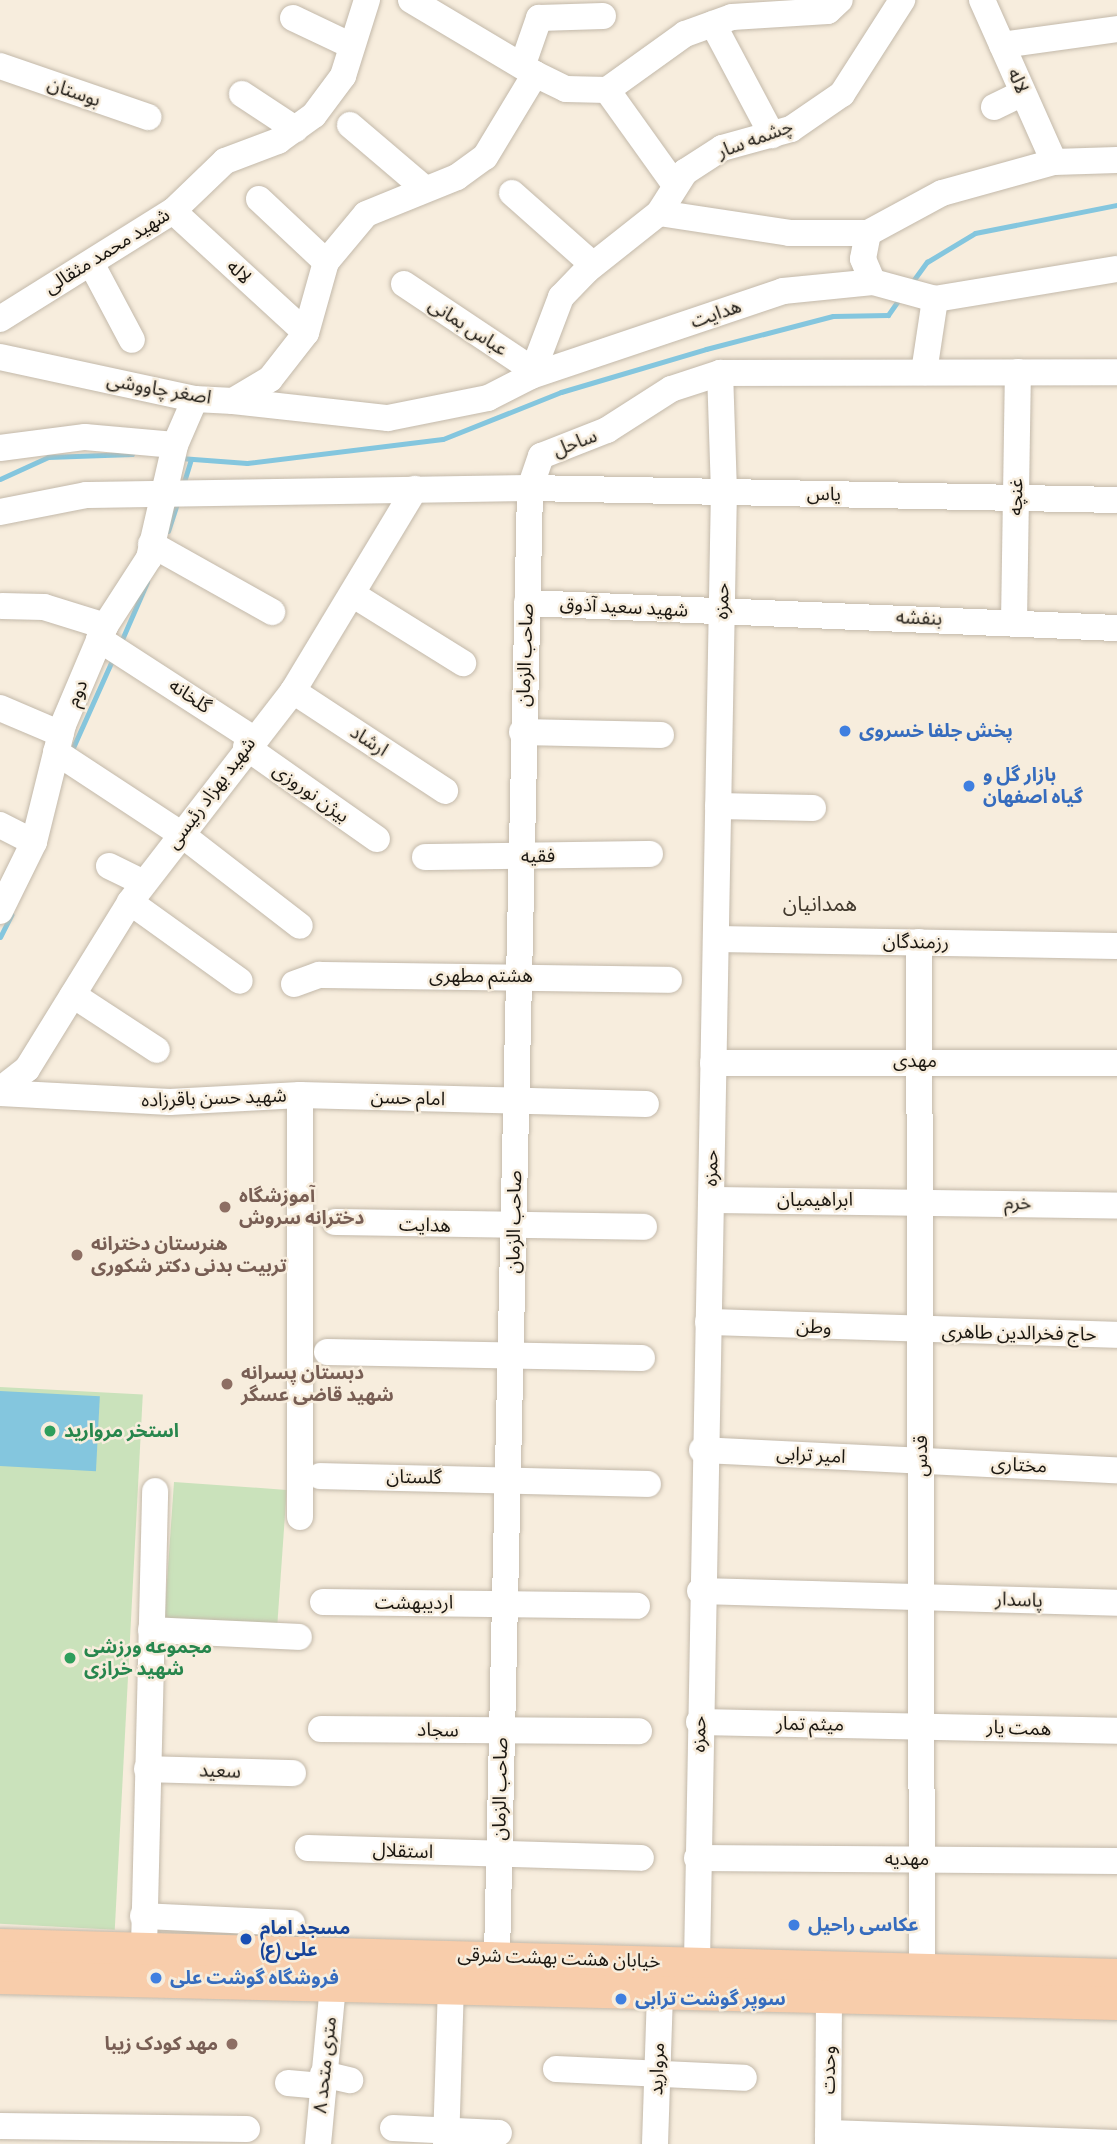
<!DOCTYPE html>
<html>
<head>
<meta charset="utf-8">
<style>
  body { margin:0 }
  #map { position:relative; width:1117px; height:2144px; overflow:hidden; background:#f7eddd; font-family:"PT Sans Narrow","Noto Sans Arabic",sans-serif }
  div>[style] { position:absolute }
  [style*='--x'] { left:calc(var(--x)*1px); top:calc(var(--y)*1px); width:calc(var(--w)*1px); rotate:calc(var(--a)*1deg) }
  .green>* { inset:0; background:#cae2bb; transform-origin:0 0 }
  .water>* { inset:0; background:#84c6de; transform-origin:0 0 }
  .stream>* { height:5px; margin:-2.5px; padding:0 2.5px; transform-origin:2.5px; border-radius:2.5px; background:#84c6de }
  .roads { filter:drop-shadow(0 0 2px #c3b9aa) drop-shadow(0 0 2px #c3b9aa) }
  .minor>* { height:26px; margin:-13px; padding:0 13px; transform-origin:13px; border-radius:13px; background:#fff }
  .major>* { height:33px; margin:-16.5px; padding:0 16.5px; transform-origin:16.5px; border-radius:16.5px; background:#f8cdab }
  .dots>* { width:19px; height:19px; translate:-50% -50%; box-sizing:border-box; border:4px solid #f7eddd; border-radius:50% }
  span { translate:-50% -50%; white-space:nowrap; text-align:center; line-height:1.15; -webkit-text-stroke:5px #f7eddd; paint-order:stroke }
  .street-label { font-size:19px; color:#1b1711 }
  .shop-label { font-size:19px; color:#366cbe; font-weight:700 }
  .left { translate:0 -50%; text-align:left }
  .education-label { font-size:19px; color:#785e54; font-weight:700 }
  .right { translate:-100% -50%; text-align:right }
  .leisure-label { font-size:19px; color:#27864d; font-weight:700 }
  .transit-label { font-size:19px; color:#164399; font-weight:700 }
  .neighbourhood-label { font-size:21px; color:#433a2e }
</style>
</head>
<body>
<div id="map">
  <div class="green">
    <div style="left:0;top:1387px;width:143px;height:536px;rotate:3deg"></div>
    <div style="left:174px;top:1482px;width:113px;height:138px;rotate:4deg"></div>
  </div>
  <div class="water">
    <div style="left:0;top:1391px;width:100px;height:75px;rotate:3deg"></div>
  </div>
  <div class="stream">
    <div style="--x:910;--y:285;--w:29;--a:-54"></div>
    <div style="--x:927;--y:262;--w:56;--a:-31.1"></div>
    <div style="--x:975;--y:233;--w:145;--a:-11.2"></div>
    <div style="--x:180;--y:458;--w:67;--a:4.3"></div>
    <div style="--x:247;--y:463;--w:197;--a:-7"></div>
    <div style="--x:443;--y:439;--w:127;--a:-21.7"></div>
    <div style="--x:561;--y:392;--w:151;--a:-16.5"></div>
    <div style="--x:706;--y:349;--w:131;--a:-14.6"></div>
    <div style="--x:833;--y:316;--w:55;--a:-1"></div>
    <div style="--x:888;--y:315;--w:21;--a:-55"></div>
    <div style="--x:0;--y:479;--w:53;--a:-24.6"></div>
    <div style="--x:48;--y:457;--w:84;--a:-2"></div>
    <div style="--x:183;--y:485;--w:27;--a:-73"></div>
    <div style="--x:168;--y:531;--w:32;--a:-72"></div>
    <div style="--x:120;--y:644;--w:68;--a:-66.5"></div>
    <div style="--x:71;--y:752;--w:105;--a:-65.9"></div>
    <div style="--x:0;--y:937;--w:25;--a:-63"></div>
  </div>
  <div class="roads">
    <div class="minor">
      <div style="--x:411;--y:0;--w:144;--a:30.8"></div>
      <div style="--x:982;--y:0;--w:177;--a:66"></div>
      <div style="--x:293;--y:18;--w:65;--a:25.4"></div>
      <div style="--x:713;--y:24;--w:126;--a:62"></div>
      <div style="--x:1002;--y:45;--w:116;--a:-7.9"></div>
      <div style="--x:523;--y:64;--w:49;--a:-70.8"></div>
      <div style="--x:539;--y:18;--w:64;--a:-1.8"></div>
      <div style="--x:0;--y:66;--w:157;--a:19"></div>
      <div style="--x:607;--y:90;--w:117;--a:54.4"></div>
      <div style="--x:242;--y:94;--w:64;--a:33.4"></div>
      <div style="--x:994;--y:107;--w:32;--a:-26"></div>
      <div style="--x:350;--y:125;--w:97;--a:40.4"></div>
      <div style="--x:512;--y:193;--w:108;--a:41.6"></div>
      <div style="--x:259;--y:199;--w:92;--a:43.2"></div>
      <div style="--x:173;--y:211;--w:180;--a:42.5"></div>
      <div style="--x:659;--y:213;--w:132;--a:8.7"></div>
      <div style="--x:789;--y:233;--w:79;--a:0"></div>
      <div style="--x:868;--y:233;--w:84;--a:-28.4"></div>
      <div style="--x:942;--y:193;--w:116;--a:-15.5"></div>
      <div style="--x:1054;--y:162;--w:63;--a:-1.8"></div>
      <div style="--x:868;--y:233;--w:26;--a:101"></div>
      <div style="--x:863;--y:259;--w:25;--a:67"></div>
      <div style="--x:91;--y:263;--w:87;--a:62"></div>
      <div style="--x:404;--y:284;--w:155;--a:33.7"></div>
      <div style="--x:0;--y:319;--w:204;--a:-32"></div>
      <div style="--x:173;--y:211;--w:72;--a:-43.9"></div>
      <div style="--x:225;--y:161;--w:57;--a:-20.7"></div>
      <div style="--x:278;--y:141;--w:44;--a:-35.8"></div>
      <div style="--x:314;--y:115;--w:49;--a:-53.4"></div>
      <div style="--x:343;--y:76;--w:80;--a:-72.5"></div>
      <div style="--x:0;--y:357;--w:199;--a:12.2"></div>
      <div style="--x:195;--y:399;--w:38;--a:3"></div>
      <div style="--x:233;--y:401;--w:43;--a:-30.7"></div>
      <div style="--x:270;--y:379;--w:58;--a:-52"></div>
      <div style="--x:306;--y:333;--w:74;--a:-74.3"></div>
      <div style="--x:326;--y:262;--w:62;--a:-50.2"></div>
      <div style="--x:366;--y:214;--w:98;--a:-22.1"></div>
      <div style="--x:457;--y:177;--w:34;--a:-36"></div>
      <div style="--x:485;--y:157;--w:97;--a:-58.9"></div>
      <div style="--x:535;--y:74;--w:34;--a:26"></div>
      <div style="--x:566;--y:89;--w:41;--a:1.4"></div>
      <div style="--x:607;--y:90;--w:96;--a:-35.7"></div>
      <div style="--x:685;--y:34;--w:50;--a:-19.9"></div>
      <div style="--x:732;--y:17;--w:96;--a:-3.6"></div>
      <div style="--x:828;--y:11;--w:16;--a:-43"></div>
      <div style="--x:924;--y:372;--w:74;--a:-81.4"></div>
      <div style="--x:531;--y:376;--w:85;--a:-69.2"></div>
      <div style="--x:561;--y:297;--w:37;--a:-46"></div>
      <div style="--x:587;--y:270;--w:92;--a:-38.4"></div>
      <div style="--x:659;--y:213;--w:49;--a:-57.6"></div>
      <div style="--x:685;--y:172;--w:44;--a:-33"></div>
      <div style="--x:722;--y:148;--w:72;--a:-15.4"></div>
      <div style="--x:791;--y:129;--w:62;--a:-34.5"></div>
      <div style="--x:842;--y:94;--w:112;--a:-57.4"></div>
      <div style="--x:233;--y:401;--w:156;--a:6.3"></div>
      <div style="--x:388;--y:418;--w:102;--a:-11.3"></div>
      <div style="--x:488;--y:398;--w:48;--a:-27.1"></div>
      <div style="--x:531;--y:376;--w:266;--a:-18.6"></div>
      <div style="--x:783;--y:291;--w:90;--a:-5.7"></div>
      <div style="--x:873;--y:282;--w:64;--a:15.3"></div>
      <div style="--x:935;--y:299;--w:184;--a:-9.4"></div>
      <div style="--x:0;--y:448;--w:86;--a:-7.4"></div>
      <div style="--x:85;--y:437;--w:90;--a:5.1"></div>
      <div style="--x:0;--y:512;--w:88;--a:-11.2"></div>
      <div style="--x:86;--y:495;--w:444;--a:-0.9"></div>
      <div style="--x:530;--y:488;--w:34;--a:-71"></div>
      <div style="--x:541;--y:456;--w:71;--a:-21.5"></div>
      <div style="--x:607;--y:430;--w:76;--a:-32.6"></div>
      <div style="--x:671;--y:389;--w:52;--a:-18.1"></div>
      <div style="--x:720;--y:373;--w:397;--a:-0.1"></div>
      <div style="--x:151;--y:544;--w:139;--a:29.3"></div>
      <div style="--x:352;--y:594;--w:131;--a:31.9"></div>
      <div style="--x:527;--y:603;--w:591;--a:2.43"></div>
      <div style="--x:2;--y:606;--w:42;--a:1.4"></div>
      <div style="--x:44;--y:607;--w:64;--a:17.3"></div>
      <div style="--x:1014;--y:622;--w:250;--a:-89.1"></div>
      <div style="--x:99;--y:639;--w:182;--a:32.9"></div>
      <div style="--x:293;--y:691;--w:182;--a:33.3"></div>
      <div style="--x:0;--y:708;--w:66;--a:23.1"></div>
      <div style="--x:522;--y:732;--w:139;--a:1.2"></div>
      <div style="--x:246;--y:747;--w:160;--a:35.1"></div>
      <div style="--x:56;--y:752;--w:149;--a:33.3"></div>
      <div style="--x:181;--y:834;--w:150;--a:37.7"></div>
      <div style="--x:718;--y:806;--w:95;--a:1.2"></div>
      <div style="--x:0;--y:825;--w:38;--a:27"></div>
      <div style="--x:425;--y:857;--w:225;--a:-0.8"></div>
      <div style="--x:109;--y:866;--w:39;--a:26"></div>
      <div style="--x:130;--y:902;--w:135;--a:35.7"></div>
      <div style="--x:0;--y:911;--w:77;--a:-63.8"></div>
      <div style="--x:34;--y:842;--w:121;--a:-76.1"></div>
      <div style="--x:63;--y:725;--w:108;--a:-67"></div>
      <div style="--x:105;--y:626;--w:81;--a:-57.1"></div>
      <div style="--x:149;--y:558;--w:116;--a:-77"></div>
      <div style="--x:175;--y:445;--w:50;--a:-66.5"></div>
      <div style="--x:716;--y:939;--w:401;--a:1"></div>
      <div style="--x:919;--y:942;--w:1027;--a:89.83"></div>
      <div style="--x:294;--y:984;--w:27;--a:-20"></div>
      <div style="--x:319;--y:975;--w:350;--a:0.8"></div>
      <div style="--x:73;--y:995;--w:100;--a:33.2"></div>
      <div style="--x:713;--y:1063;--w:404;--a:0"></div>
      <div style="--x:0;--y:1090;--w:34;--a:-38"></div>
      <div style="--x:27;--y:1069;--w:196;--a:-58.3"></div>
      <div style="--x:130;--y:902;--w:267;--a:-52.3"></div>
      <div style="--x:293;--y:691;--w:236;--a:-58.9"></div>
      <div style="--x:0;--y:1093;--w:170;--a:3"></div>
      <div style="--x:170;--y:1102;--w:130;--a:-3.1"></div>
      <div style="--x:300;--y:1095;--w:346;--a:1.5"></div>
      <div style="--x:300;--y:1095;--w:422;--a:90"></div>
      <div style="--x:711;--y:1200;--w:406;--a:0.8"></div>
      <div style="--x:335;--y:1222;--w:309;--a:0.9"></div>
      <div style="--x:708;--y:1322;--w:409;--a:1.8"></div>
      <div style="--x:327;--y:1352;--w:315;--a:1.1"></div>
      <div style="--x:702;--y:1450;--w:415;--a:2.8"></div>
      <div style="--x:320;--y:1476;--w:328;--a:1.4"></div>
      <div style="--x:700;--y:1591;--w:417;--a:1.6"></div>
      <div style="--x:323;--y:1602;--w:314;--a:0.7"></div>
      <div style="--x:151;--y:1630;--w:148;--a:2.7"></div>
      <div style="--x:699;--y:1722;--w:418;--a:1.2"></div>
      <div style="--x:321;--y:1729;--w:318;--a:0.4"></div>
      <div style="--x:147;--y:1769;--w:146;--a:1.6"></div>
      <div style="--x:308;--y:1848;--w:333;--a:1.7"></div>
      <div style="--x:697;--y:1858;--w:420;--a:0.4"></div>
      <div style="--x:143;--y:1916;--w:149;--a:2.7"></div>
      <div style="--x:144;--y:1948;--w:457;--a:-88.6"></div>
      <div style="--x:497;--y:1956;--w:1468;--a:-88.71"></div>
      <div style="--x:530;--y:488;--w:587;--a:1.17"></div>
      <div style="--x:697;--y:1962;--w:1470;--a:-88.95"></div>
      <div style="--x:724;--y:492;--w:119;--a:-91.9"></div>
      <div style="--x:556;--y:2069;--w:188;--a:2.7"></div>
      <div style="--x:323;--y:2074;--w:28;--a:13"></div>
      <div style="--x:288;--y:2083;--w:34;--a:5"></div>
      <div style="--x:0;--y:2126;--w:247;--a:0.7"></div>
      <div style="--x:393;--y:2128;--w:106;--a:2.7"></div>
      <div style="--x:828;--y:2133;--w:289;--a:2"></div>
      <div style="--x:318;--y:2144;--w:159;--a:-84.6"></div>
      <div style="--x:446;--y:2144;--w:155;--a:-88.2"></div>
      <div style="--x:655;--y:2144;--w:150;--a:-88.1"></div>
      <div style="--x:828;--y:2144;--w:149;--a:-89.6"></div>
    </div>
    <div class="major">
      <div style="--x:0;--y:1945;--w:1117;--a:1.54"></div>
      <div style="--x:0;--y:1977;--w:1117;--a:1.33"></div>
    </div>
  </div>
  <div class="dots">
    <div style="left:845px;top:731px;background:#3f7fe0"></div>
    <div style="left:969px;top:786px;background:#3f7fe0"></div>
    <div style="left:225px;top:1207px;background:#8d6e63"></div>
    <div style="left:77px;top:1255px;background:#8d6e63"></div>
    <div style="left:227px;top:1384px;background:#8d6e63"></div>
    <div style="left:50px;top:1431px;background:#2e9e5b"></div>
    <div style="left:70px;top:1658px;background:#2e9e5b"></div>
    <div style="left:794px;top:1925px;background:#3f7fe0"></div>
    <div style="left:246px;top:1939px;background:#1a4fb4"></div>
    <div style="left:156px;top:1978px;background:#3f7fe0"></div>
    <div style="left:621px;top:1999px;background:#3f7fe0"></div>
    <div style="left:232px;top:2044px;background:#8d6e63"></div>
  </div>
  <div class="street-label">
    <span style="left:1018px;top:81px;rotate:66deg">لاله</span>
    <span style="left:74px;top:92px;rotate:19deg">بوستان</span>
    <span style="left:755px;top:139px;rotate:-20deg">چشمه سار</span>
    <span style="left:107px;top:251px;rotate:-32deg">شهید محمد مثقالی</span>
    <span style="left:239px;top:272px;rotate:43deg">لاله</span>
    <span style="left:716px;top:314px;rotate:-19deg">هدایت</span>
    <span style="left:468px;top:327px;rotate:33deg">عباس بمانی</span>
    <span style="left:159px;top:389px;rotate:10deg">اصغر چاووشی</span>
    <span style="left:575px;top:443px;rotate:-21deg">ساحل</span>
    <span style="left:824px;top:494px;rotate:1deg">یاس</span>
    <span style="left:1016px;top:497px;rotate:-89deg">غنچه</span>
    <span style="left:722px;top:601px;rotate:-89deg">حمزه</span>
    <span style="left:624px;top:607px;rotate:3deg">شهید سعید آذوق</span>
    <span style="left:919px;top:618px;rotate:2deg">بنفشه</span>
    <span style="left:525px;top:655px;rotate:-88deg">صاحب الزمان</span>
    <span style="left:77px;top:693px;rotate:-67deg">دوم</span>
    <span style="left:190px;top:696px;rotate:34deg">گلخانه</span>
    <span style="left:369px;top:741px;rotate:33deg">ارشاد</span>
    <span style="left:211px;top:793px;rotate:-53deg">شهید بهزاد رئیسی</span>
    <span style="left:311px;top:793px;rotate:35deg">بیژن نوروزی</span>
    <span style="left:538px;top:856px;rotate:-1deg">فقیه</span>
    <span style="left:916px;top:942px;rotate:1deg">رزمندگان</span>
    <span style="left:481px;top:976px">هشتم مطهری</span>
    <span style="left:915px;top:1061px">مهدی</span>
    <span style="left:214px;top:1098px;rotate:-2deg">شهید حسن باقرزاده</span>
    <span style="left:408px;top:1098px;rotate:2deg">امام حسن</span>
    <span style="left:711px;top:1168px;rotate:-89deg">حمزه</span>
    <span style="left:815px;top:1200px">ابراهیمیان</span>
    <span style="left:1018px;top:1203px;rotate:2deg">خرم</span>
    <span style="left:514px;top:1222px;rotate:-89deg">صاحب الزمان</span>
    <span style="left:425px;top:1225px;rotate:2deg">هدایت</span>
    <span style="left:814px;top:1327px;rotate:3deg">وطن</span>
    <span style="left:1019px;top:1333px;rotate:1deg">حاج فخرالدین طاهری</span>
    <span style="left:811px;top:1455px;rotate:3deg">امیر ترابی</span>
    <span style="left:921px;top:1456px;rotate:-90deg">قدس</span>
    <span style="left:1019px;top:1465px;rotate:3deg">مختاری</span>
    <span style="left:414px;top:1477px;rotate:1deg">گلستان</span>
    <span style="left:1019px;top:1600px;rotate:2deg">پاسدار</span>
    <span style="left:414px;top:1603px">اردیبهشت</span>
    <span style="left:810px;top:1724px;rotate:1deg">میثم تمار</span>
    <span style="left:1019px;top:1728px;rotate:2deg">همت یار</span>
    <span style="left:438px;top:1730px;rotate:1deg">سجاد</span>
    <span style="left:699px;top:1734px;rotate:-89deg">حمزه</span>
    <span style="left:220px;top:1771px;rotate:2deg">سعید</span>
    <span style="left:500px;top:1789px;rotate:-89deg">صاحب الزمان</span>
    <span style="left:403px;top:1851px;rotate:2deg">استقلال</span>
    <span style="left:907px;top:1859px">مهدیه</span>
    <span style="left:559px;top:1958px;rotate:2deg">خیابان هشت بهشت شرقی</span>
    <span style="left:325px;top:2065px;rotate:-84deg">۸ متری متحد</span>
    <span style="left:657px;top:2069px;rotate:-88deg">مروارید</span>
    <span style="left:829px;top:2070px;rotate:-90deg">وحدت</span>
  </div>
  <div class="shop-label">
    <span class="left" style="left:859px;top:731px">پخش جلفا خسروی</span>
    <span class="left" style="left:983px;top:786px">بازار گل و<br>گیاه اصفهان</span>
    <span class="left" style="left:808px;top:1925px">عکاسی راحیل</span>
    <span class="left" style="left:170px;top:1978px">فروشگاه گوشت علی</span>
    <span class="left" style="left:635px;top:1999px">سوپر گوشت ترابی</span>
  </div>
  <div class="education-label">
    <span class="left" style="left:239px;top:1207px">آموزشگاه<br>دخترانه سروش</span>
    <span class="left" style="left:91px;top:1255px">هنرستان دخترانه<br>تربیت بدنی دکتر شکوری</span>
    <span class="left" style="left:241px;top:1384px">دبستان پسرانه<br>شهید قاضی عسگر</span>
    <span class="right" style="left:218px;top:2044px">مهد کودک زیبا</span>
  </div>
  <div class="leisure-label">
    <span class="left" style="left:64px;top:1431px">استخر مروارید</span>
    <span class="left" style="left:84px;top:1658px">مجموعه ورزشی<br>شهید خرازی</span>
  </div>
  <div class="transit-label">
    <span class="left" style="left:260px;top:1939px">مسجد امام<br>علی (ع)</span>
  </div>
  <div class="neighbourhood-label">
    <span style="left:820px;top:904px">همدانیان</span>
  </div>
</div>
</body>
</html>
